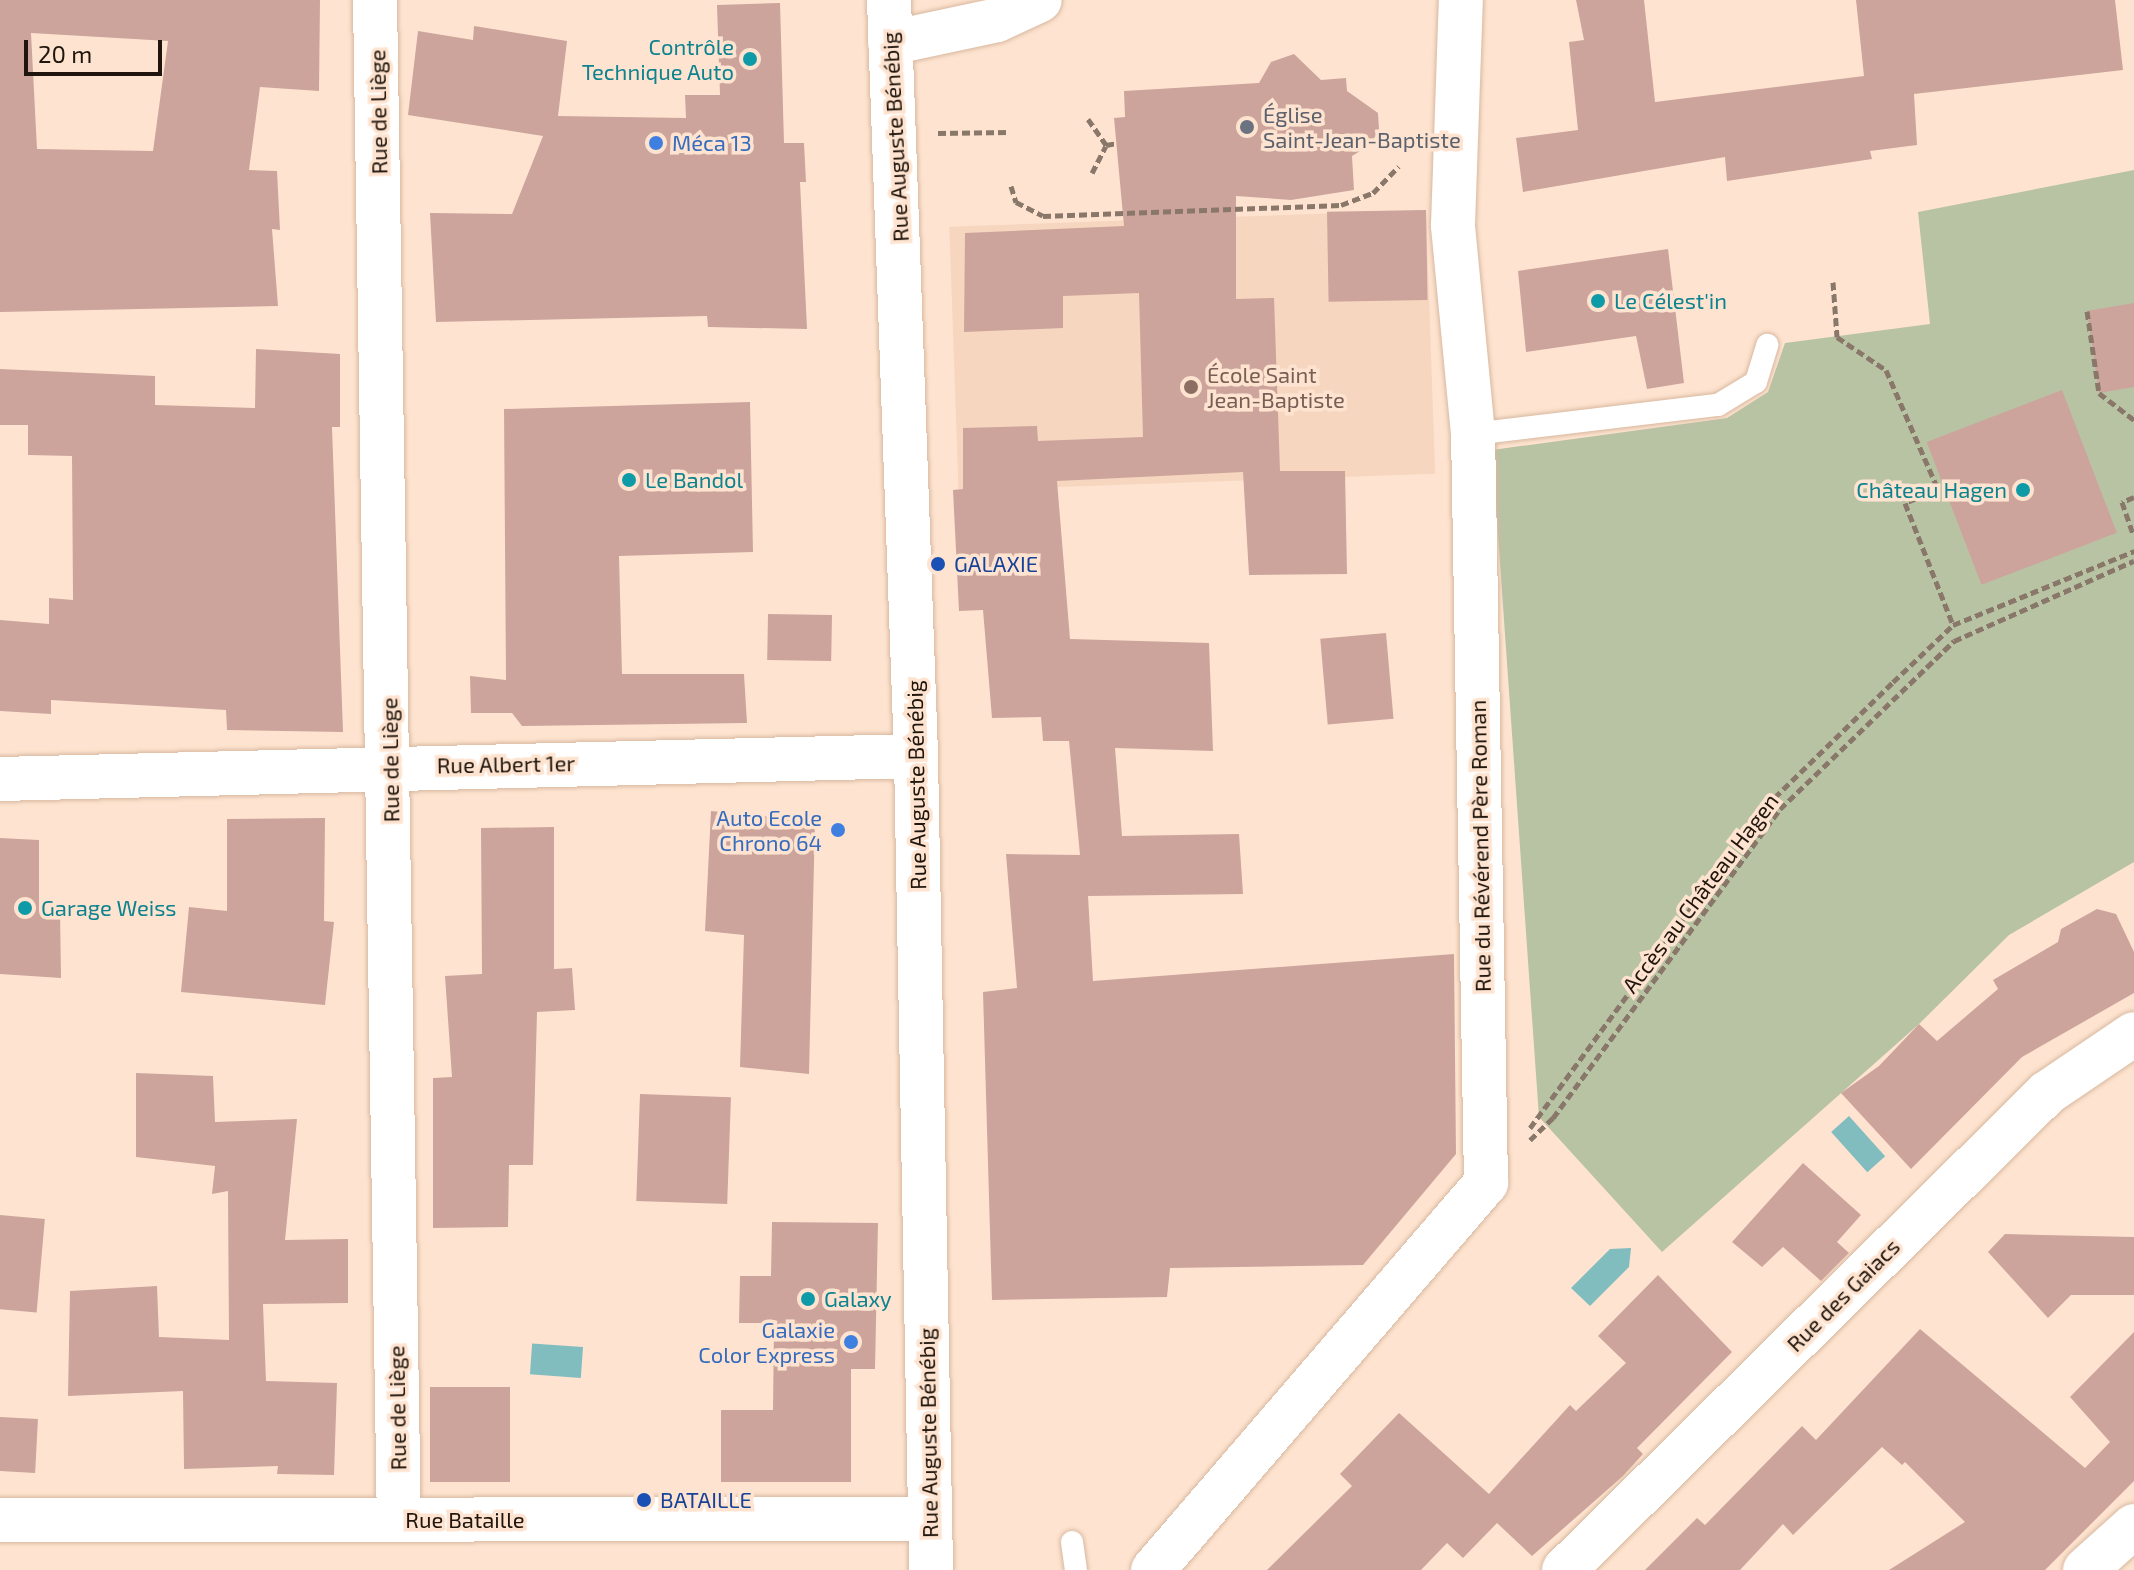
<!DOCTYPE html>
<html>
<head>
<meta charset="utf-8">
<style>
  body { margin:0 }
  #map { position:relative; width:2134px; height:1570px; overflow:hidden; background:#fee4d0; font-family:"Exo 2",sans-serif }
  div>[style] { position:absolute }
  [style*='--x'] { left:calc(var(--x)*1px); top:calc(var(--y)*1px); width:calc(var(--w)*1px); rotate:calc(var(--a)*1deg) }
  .built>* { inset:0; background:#f6d6bf; transform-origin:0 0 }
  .green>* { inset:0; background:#b8c3a4 }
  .water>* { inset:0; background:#81bdbf; transform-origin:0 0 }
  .building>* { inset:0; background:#cca49b; transform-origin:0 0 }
  .path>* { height:5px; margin-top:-2.5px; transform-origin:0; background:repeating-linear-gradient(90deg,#897769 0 8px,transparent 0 12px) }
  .roads { filter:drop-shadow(0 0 2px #d8b8a0) drop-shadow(0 0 2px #d8b8a0) }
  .service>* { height:22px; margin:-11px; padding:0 11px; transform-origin:11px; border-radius:11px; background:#fff }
  .minor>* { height:44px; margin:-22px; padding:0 22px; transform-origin:22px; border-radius:22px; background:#fff }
  .tertiary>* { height:44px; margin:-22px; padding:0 22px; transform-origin:22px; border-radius:22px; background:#fff }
  .primary>* { height:44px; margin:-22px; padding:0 22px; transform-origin:22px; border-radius:22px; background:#fff }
  .dots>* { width:22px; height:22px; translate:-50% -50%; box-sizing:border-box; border:4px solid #fee4d0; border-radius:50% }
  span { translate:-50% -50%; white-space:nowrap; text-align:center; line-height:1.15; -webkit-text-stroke:7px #fee4d0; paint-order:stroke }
  .culture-label { font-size:22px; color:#0d838f }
  .right { translate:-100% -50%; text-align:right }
  .left { translate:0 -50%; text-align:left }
  .street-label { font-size:22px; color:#20150c }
  .worship-label { font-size:22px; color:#5b616d }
  .shop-label { font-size:22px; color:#366cbe }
  .education-label { font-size:22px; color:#785e54 }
  .transit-label { font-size:22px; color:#164399 }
  .scale { position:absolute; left:24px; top:40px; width:138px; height:36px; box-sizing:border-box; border:4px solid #20150c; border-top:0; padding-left:10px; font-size:24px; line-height:28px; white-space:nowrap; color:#20150c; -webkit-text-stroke:6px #fee4d0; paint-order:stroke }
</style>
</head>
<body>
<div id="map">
  <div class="built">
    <div style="left:1426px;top:210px;width:264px;height:477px;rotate:88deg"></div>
  </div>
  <div class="green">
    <div style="clip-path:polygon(2134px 170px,2134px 862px,2009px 935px,1919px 1024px,1662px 1252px,1539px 1117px,1492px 450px,1727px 418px,1768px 392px,1785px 343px,1930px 324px,1918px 212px)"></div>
  </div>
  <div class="water">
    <div style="left:1849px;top:1116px;width:54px;height:24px;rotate:48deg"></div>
    <div style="clip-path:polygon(1631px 1248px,1629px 1267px,1590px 1306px,1571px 1288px,1610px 1249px)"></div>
    <div style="left:583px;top:1347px;width:31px;height:51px;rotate:94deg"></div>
  </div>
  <div class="building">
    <div style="clip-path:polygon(evenodd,0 0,320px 0,319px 91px,260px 87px,249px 170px,277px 171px,280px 230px,272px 229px,278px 306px,0 312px,0 0,31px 33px,168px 41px,153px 151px,37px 149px,31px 33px)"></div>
    <div style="clip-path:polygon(1576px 0,1644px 0,1655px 102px,1864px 76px,1856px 0,2115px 0,2123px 70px,1914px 94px,1917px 145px,1870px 151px,1872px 159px,1727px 181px,1725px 157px,1523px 192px,1516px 138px,1578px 130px,1569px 42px,1584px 40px)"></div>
    <div style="clip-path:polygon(780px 3px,784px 143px,804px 143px,806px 182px,800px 182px,807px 329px,708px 327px,707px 316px,436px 322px,430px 213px,512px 214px,543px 136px,408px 115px,418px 31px,473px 40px,474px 26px,567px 41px,558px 116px,686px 118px,685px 95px,720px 95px,717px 5px)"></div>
    <div style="clip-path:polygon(1294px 54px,1321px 80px,1346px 78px,1347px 91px,1378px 113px,1379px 130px,1370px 145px,1352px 156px,1354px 190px,1291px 200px,1236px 196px,1236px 299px,1274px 298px,1280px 471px,1345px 471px,1347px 574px,1249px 575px,1243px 472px,1057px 481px,1070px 639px,1209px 643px,1213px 751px,1115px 748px,1122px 836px,1239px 834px,1243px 894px,1088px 896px,1093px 981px,1454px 954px,1456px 1154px,1363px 1265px,1170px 1268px,1167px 1297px,992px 1300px,983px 992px,1017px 988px,1006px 854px,1080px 855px,1069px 741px,1043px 741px,1041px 717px,992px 718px,983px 610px,959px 611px,953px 490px,963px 489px,963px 428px,1037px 426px,1038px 441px,1143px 437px,1139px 293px,1063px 296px,1063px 328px,964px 332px,965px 233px,1124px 226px,1114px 118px,1125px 117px,1124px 91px,1259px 83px,1271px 62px)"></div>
    <div style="left:1426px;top:210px;width:90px;height:99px;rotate:89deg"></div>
    <div style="clip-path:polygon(1668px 249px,1684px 383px,1647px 389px,1636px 336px,1526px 352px,1518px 271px)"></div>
    <div style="clip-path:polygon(2134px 303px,2134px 387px,2099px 393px,2087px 311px)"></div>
    <div style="clip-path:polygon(256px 349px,340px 354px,340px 427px,332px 427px,343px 732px,227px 730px,226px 710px,51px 700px,51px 714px,0 711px,0 620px,49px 624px,49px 598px,73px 600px,72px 456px,28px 455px,28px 425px,0 425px,0 369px,155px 376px,155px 405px,255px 408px)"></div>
    <div style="left:2062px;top:390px;width:153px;height:145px;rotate:69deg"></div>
    <div style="clip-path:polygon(750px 402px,753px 552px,619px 556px,622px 674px,744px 674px,747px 723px,522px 726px,512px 713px,471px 713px,470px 676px,506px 680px,504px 409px)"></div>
    <div style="left:768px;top:614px;width:64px;height:46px;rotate:1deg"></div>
    <div style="left:1386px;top:633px;width:86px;height:66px;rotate:85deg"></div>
    <div style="clip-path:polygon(711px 811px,815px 821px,809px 1074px,740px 1067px,744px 935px,705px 931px)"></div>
    <div style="clip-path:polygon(325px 818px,324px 921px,334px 922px,325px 1005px,181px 992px,189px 907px,227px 911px,227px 819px)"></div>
    <div style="clip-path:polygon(554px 827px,554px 969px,572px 968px,575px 1010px,537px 1012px,533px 1165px,509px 1165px,508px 1227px,433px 1228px,433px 1078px,452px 1077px,445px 976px,482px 974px,481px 828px)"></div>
    <div style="clip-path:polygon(0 838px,39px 840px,39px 907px,60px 909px,61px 978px,0 974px)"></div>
    <div style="clip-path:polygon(2097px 909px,2116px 914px,2134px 952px,2134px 993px,2022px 1057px,1911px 1169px,1841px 1093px,1879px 1066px,1919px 1024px,1937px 1041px,1998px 989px,1993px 980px,2058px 942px,2061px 929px)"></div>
    <div style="clip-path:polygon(136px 1073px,213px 1076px,215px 1122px,297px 1119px,285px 1240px,348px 1239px,348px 1303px,263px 1304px,266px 1381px,337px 1383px,334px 1475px,277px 1474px,278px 1466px,184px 1469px,183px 1391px,68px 1396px,70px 1291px,157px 1286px,159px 1337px,229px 1340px,228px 1191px,212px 1194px,215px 1166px,136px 1157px)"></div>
    <div style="left:640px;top:1094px;width:91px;height:107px;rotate:2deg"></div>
    <div style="clip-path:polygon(1803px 1163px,1861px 1215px,1837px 1242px,1849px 1253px,1821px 1281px,1783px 1247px,1762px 1267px,1732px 1242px)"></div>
    <div style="left:0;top:1215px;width:45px;height:94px;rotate:5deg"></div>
    <div style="clip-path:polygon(772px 1222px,878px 1223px,875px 1369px,851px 1369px,851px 1482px,721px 1482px,721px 1410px,773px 1410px,774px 1323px,739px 1323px,740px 1276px,771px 1276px)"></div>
    <div style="clip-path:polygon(2005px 1234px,2134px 1237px,2134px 1295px,2071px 1295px,2048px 1318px,1988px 1252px)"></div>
    <div style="clip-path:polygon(1658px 1275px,1732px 1352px,1637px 1448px,1643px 1454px,1623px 1476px,1532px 1556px,1497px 1523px,1463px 1558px,1447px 1543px,1421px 1570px,1267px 1570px,1352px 1486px,1340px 1474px,1399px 1413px,1489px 1494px,1570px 1405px,1576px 1411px,1626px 1363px,1598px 1336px)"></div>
    <div style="clip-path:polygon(1920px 1329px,2085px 1468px,2110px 1442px,2070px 1397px,2134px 1332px,2134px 1481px,2045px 1570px,1889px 1570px,1965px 1522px,1905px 1462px,1902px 1465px,1882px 1447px,1793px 1535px,1783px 1524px,1740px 1570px,1645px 1570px,1697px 1518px,1705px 1525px,1802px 1426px,1816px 1440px)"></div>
    <div style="left:430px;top:1387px;width:80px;height:95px"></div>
    <div style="left:0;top:1417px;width:38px;height:54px;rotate:3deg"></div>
  </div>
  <div class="path">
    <div style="--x:1088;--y:119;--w:32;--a:55"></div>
    <div style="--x:938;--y:133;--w:72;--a:-0.8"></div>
    <div style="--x:1106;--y:145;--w:11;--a:-10"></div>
    <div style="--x:1092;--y:173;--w:30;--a:-63"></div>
    <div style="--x:1011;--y:186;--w:17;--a:73"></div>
    <div style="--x:1016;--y:202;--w:30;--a:27"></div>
    <div style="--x:1043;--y:216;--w:298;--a:-2.1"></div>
    <div style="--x:1341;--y:205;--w:34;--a:-21"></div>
    <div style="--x:1373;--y:193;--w:37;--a:-46"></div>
    <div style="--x:1833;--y:282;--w:55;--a:85.8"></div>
    <div style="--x:1837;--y:337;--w:59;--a:34"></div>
    <div style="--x:1886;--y:370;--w:130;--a:66.4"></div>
    <div style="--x:1938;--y:489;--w:36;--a:157"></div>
    <div style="--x:1905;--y:503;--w:131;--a:68.5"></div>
    <div style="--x:2087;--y:311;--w:83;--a:81.7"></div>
    <div style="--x:2099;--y:393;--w:44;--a:37.6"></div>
    <div style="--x:2134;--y:497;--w:13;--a:157"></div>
    <div style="--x:2122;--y:502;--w:36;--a:71"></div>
    <div style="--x:1530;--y:1128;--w:399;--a:-53.8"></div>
    <div style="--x:1766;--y:806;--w:177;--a:-44.3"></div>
    <div style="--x:1893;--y:682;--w:83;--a:-43.5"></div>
    <div style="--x:1953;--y:625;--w:196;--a:-22.2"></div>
    <div style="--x:1530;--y:1140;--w:32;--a:-44"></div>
    <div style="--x:1553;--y:1118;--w:383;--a:-53.7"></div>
    <div style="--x:1780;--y:809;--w:242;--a:-44"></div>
    <div style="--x:1954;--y:641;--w:197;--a:-24"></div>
  </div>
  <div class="roads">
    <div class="service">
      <div style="--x:1473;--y:434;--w:247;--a:-6.8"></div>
      <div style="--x:1718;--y:405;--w:44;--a:-31.2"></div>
      <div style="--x:1756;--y:382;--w:39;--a:-73"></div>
      <div style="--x:1072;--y:1542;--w:28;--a:82"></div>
    </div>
    <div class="minor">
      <div style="--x:375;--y:0;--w:1520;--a:89.1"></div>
      <div style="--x:0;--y:779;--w:916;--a:-1.44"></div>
      <div style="--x:1564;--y:1570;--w:679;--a:-44.64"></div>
      <div style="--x:2047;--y:1093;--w:105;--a:-34.1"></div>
      <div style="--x:2085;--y:1570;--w:66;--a:-41.9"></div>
    </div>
    <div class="tertiary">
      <div style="--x:890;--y:43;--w:109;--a:-12.1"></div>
      <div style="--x:997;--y:20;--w:47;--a:-24.9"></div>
      <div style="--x:0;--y:1520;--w:930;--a:-0.06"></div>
      <div style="--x:1153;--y:1570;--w:511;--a:-49.29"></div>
      <div style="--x:1486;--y:1183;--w:749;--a:-90.99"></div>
      <div style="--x:1473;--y:434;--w:210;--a:-95.5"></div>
      <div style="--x:1453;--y:225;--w:225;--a:-88"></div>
    </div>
    <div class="primary">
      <div style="--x:889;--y:0;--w:756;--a:87.95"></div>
      <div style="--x:916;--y:756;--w:814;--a:88.94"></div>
    </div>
  </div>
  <div class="dots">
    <div style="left:750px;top:59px;background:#0f9aa8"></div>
    <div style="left:1247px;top:127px;background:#6b7280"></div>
    <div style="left:656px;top:143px;background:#3f7fe0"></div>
    <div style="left:1598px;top:301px;background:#0f9aa8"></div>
    <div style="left:1191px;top:387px;background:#8d6e63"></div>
    <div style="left:629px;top:480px;background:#0f9aa8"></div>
    <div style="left:2023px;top:490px;background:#0f9aa8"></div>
    <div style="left:938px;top:564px;background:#1a4fb4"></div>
    <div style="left:838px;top:830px;background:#3f7fe0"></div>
    <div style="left:25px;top:908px;background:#0f9aa8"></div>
    <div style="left:808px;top:1299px;background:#0f9aa8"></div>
    <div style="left:851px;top:1342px;background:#3f7fe0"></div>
    <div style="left:644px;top:1500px;background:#1a4fb4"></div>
  </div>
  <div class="culture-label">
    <span class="right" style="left:734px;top:59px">Contrôle<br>Technique Auto</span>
    <span class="left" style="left:1614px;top:301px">Le Célest'in</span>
    <span class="left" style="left:645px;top:480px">Le Bandol</span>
    <span class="right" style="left:2007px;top:490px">Château Hagen</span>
    <span class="left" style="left:41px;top:908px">Garage Weiss</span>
    <span class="left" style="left:824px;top:1299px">Galaxy</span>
  </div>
  <div class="street-label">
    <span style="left:378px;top:112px;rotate:-91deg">Rue de Liège</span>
    <span style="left:895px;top:137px;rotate:-93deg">Rue Auguste Bénébig</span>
    <span style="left:390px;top:760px;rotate:-91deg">Rue de Liège</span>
    <span style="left:506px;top:764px;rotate:-1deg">Rue Albert 1er</span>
    <span style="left:916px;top:785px;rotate:-91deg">Rue Auguste Bénébig</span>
    <span style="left:1480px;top:846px;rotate:-91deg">Rue du Révérend Père Roman</span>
    <span style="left:1700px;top:893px;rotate:-53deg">Accès au Château Hagen</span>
    <span style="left:1843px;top:1295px;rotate:-45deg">Rue des Gaiacs</span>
    <span style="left:397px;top:1408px;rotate:-91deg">Rue de Liège</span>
    <span style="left:928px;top:1433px;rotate:-91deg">Rue Auguste Bénébig</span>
    <span style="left:465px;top:1520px">Rue Bataille</span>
  </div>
  <div class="worship-label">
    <span class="left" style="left:1263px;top:127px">Église<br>Saint-Jean-Baptiste</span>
  </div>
  <div class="shop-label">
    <span class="left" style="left:672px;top:143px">Méca 13</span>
    <span class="right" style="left:822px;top:830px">Auto Ecole<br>Chrono 64</span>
    <span class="right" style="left:835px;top:1342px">Galaxie<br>Color Express</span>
  </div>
  <div class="education-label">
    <span class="left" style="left:1207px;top:387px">École Saint<br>Jean-Baptiste</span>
  </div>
  <div class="transit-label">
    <span class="left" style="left:954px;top:564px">GALAXIE</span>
    <span class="left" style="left:660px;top:1500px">BATAILLE</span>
  </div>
  <div class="scale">20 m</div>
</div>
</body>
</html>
